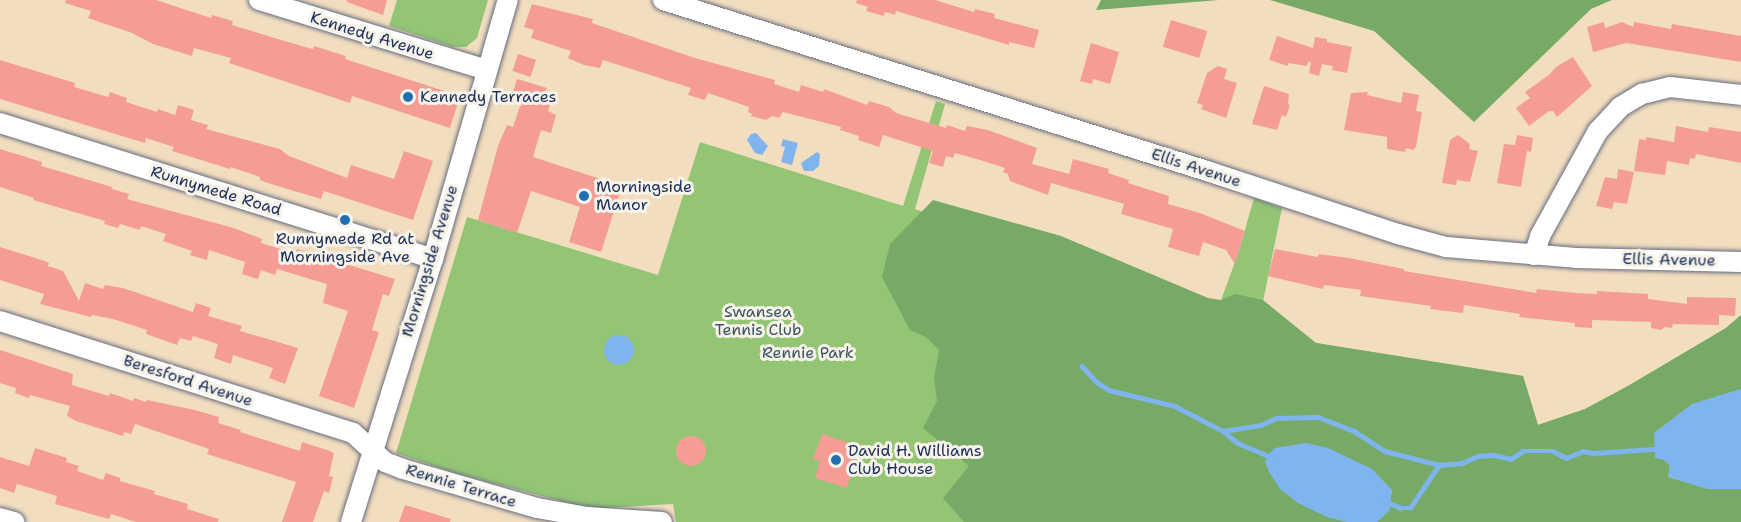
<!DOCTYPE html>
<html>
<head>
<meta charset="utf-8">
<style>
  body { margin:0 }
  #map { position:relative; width:1741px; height:522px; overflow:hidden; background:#f2debf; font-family:"Shantell Sans",sans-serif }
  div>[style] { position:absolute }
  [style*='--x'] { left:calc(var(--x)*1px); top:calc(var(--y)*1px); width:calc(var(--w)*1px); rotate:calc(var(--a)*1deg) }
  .green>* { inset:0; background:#93c575 }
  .forest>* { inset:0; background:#76aa66 }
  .water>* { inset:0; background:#80b4ee }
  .round { border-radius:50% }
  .stream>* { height:4.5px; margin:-2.25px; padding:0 2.25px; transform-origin:2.25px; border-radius:2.25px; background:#80b4ee }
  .building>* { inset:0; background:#f59d94; transform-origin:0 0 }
  .roads { filter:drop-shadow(0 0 2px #666c80) drop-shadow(0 0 2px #666c80) }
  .minor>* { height:20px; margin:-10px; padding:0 10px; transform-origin:10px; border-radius:10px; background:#fff }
  .dots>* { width:16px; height:16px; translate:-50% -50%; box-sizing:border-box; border:3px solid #f7f3e8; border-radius:50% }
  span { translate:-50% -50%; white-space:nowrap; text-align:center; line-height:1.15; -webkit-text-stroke:6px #f7f3e8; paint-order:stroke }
  .street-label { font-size:16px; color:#1b2f5e }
  .poi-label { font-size:16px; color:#1b2f5e }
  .left { translate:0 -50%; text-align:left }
  .park-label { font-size:16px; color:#395464 }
</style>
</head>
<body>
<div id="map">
  <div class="green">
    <div style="clip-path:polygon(397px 0,488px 0,477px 38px,466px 47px,453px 47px,389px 26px)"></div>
    <div style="clip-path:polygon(936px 101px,945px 104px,915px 209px,939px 218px,980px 341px,1221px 300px,1238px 254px,1254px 198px,1282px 208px,1258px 326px,1316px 343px,1523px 376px,1538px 425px,1585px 409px,1628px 386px,1726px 328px,1741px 315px,1741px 522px,676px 522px,673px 504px,604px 508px,576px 505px,455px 473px,396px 453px,467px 217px,658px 275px,700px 142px,903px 206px)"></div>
  </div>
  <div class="forest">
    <div style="clip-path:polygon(1101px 0,1219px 0,1096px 10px)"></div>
    <div style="clip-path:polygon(1270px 0,1612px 0,1591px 9px,1474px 122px,1374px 31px)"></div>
    <div style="clip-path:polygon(933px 200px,1061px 236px,1208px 298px,1221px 300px,1235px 294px,1263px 300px,1316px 343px,1523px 376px,1538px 425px,1585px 409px,1628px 386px,1726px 328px,1741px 315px,1741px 389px,1692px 404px,1654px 433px,1670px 466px,1668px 477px,1708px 489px,1741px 489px,1741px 522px,1377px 522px,1389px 511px,1392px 490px,1327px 517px,1347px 522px,964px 522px,943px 498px,969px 466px,923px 428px,937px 401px,934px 378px,939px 350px,926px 337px,910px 330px,882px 277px,890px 244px)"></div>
  </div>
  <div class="water">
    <div style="clip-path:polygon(756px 133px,768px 146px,762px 155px,755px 153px,747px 140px,751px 134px)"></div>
    <div style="clip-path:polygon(783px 139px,798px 143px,792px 165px,781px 162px,785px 147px,781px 146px)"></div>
    <div style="clip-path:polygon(817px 152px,820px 154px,819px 166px,813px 171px,804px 171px,801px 163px)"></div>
    <div class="round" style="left:604px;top:335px;width:30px;height:30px"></div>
    <div style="clip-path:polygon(1741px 389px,1741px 489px,1708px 489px,1668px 477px,1670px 466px,1664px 460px,1655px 458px,1654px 433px,1692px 404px)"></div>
    <div style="clip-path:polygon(1306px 443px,1328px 448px,1372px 469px,1392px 490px,1389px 511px,1377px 522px,1347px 522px,1327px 517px,1298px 503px,1280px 489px,1269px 472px,1265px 462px,1267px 456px,1275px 448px)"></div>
  </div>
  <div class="stream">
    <div style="--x:1082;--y:366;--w:23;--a:47"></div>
    <div style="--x:1098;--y:383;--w:13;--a:32"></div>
    <div style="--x:1109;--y:390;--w:68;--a:13.6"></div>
    <div style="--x:1175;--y:406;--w:54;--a:27.5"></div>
    <div style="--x:1223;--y:431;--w:19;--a:39"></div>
    <div style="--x:1238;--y:443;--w:36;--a:23"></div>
    <div style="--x:1223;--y:431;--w:38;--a:-9"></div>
    <div style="--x:1261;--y:425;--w:17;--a:-25"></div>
    <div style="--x:1276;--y:418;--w:42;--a:-1.4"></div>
    <div style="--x:1318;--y:417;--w:39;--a:21"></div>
    <div style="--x:1354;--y:431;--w:37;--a:33"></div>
    <div style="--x:1385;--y:451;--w:56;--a:14.5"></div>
    <div style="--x:1439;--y:465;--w:23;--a:-5"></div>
    <div style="--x:1462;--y:463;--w:17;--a:-24"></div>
    <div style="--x:1478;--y:456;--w:16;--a:-4"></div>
    <div style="--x:1494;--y:455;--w:17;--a:13"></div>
    <div style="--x:1511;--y:459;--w:14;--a:-34"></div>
    <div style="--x:1523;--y:451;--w:30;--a:0"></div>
    <div style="--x:1553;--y:451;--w:15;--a:28"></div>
    <div style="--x:1566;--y:458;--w:18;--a:-22"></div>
    <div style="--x:1583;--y:451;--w:10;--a:11"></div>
    <div style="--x:1593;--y:453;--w:60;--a:-3.8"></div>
    <div style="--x:1385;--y:501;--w:17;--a:24"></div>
    <div style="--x:1401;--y:508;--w:9;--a:0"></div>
    <div style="--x:1410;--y:508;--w:52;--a:-56"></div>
  </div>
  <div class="building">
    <div style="clip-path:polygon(66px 0,156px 0,211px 18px,212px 15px,233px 21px,232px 25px,305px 47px,313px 49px,314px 46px,346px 56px,345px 59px,460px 96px,450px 128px,352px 96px,350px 103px,229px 63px,231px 58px,194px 48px,192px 56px,153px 44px,132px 33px,88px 18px,91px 11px,65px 3px)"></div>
    <div style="clip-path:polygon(347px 0,387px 0,383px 15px,347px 2px)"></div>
    <div style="clip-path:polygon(857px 0,935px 0,974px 12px,975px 9px,995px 14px,994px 18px,1039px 30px,1034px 48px,1009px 42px,1009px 45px,896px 11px,895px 15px,885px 12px,884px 16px,866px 11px,868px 7px,856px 3px)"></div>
    <div style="clip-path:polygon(532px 4px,593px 19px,592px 23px,695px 58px,775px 80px,774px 84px,799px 92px,801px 85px,823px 92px,824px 89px,867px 105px,869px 101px,889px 107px,896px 113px,946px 128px,947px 125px,965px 131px,967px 126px,988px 130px,1037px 148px,1032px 164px,1069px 174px,1073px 159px,1109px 169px,1108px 173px,1129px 180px,1128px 183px,1169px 196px,1168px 204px,1200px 213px,1245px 231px,1235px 264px,1226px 250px,1203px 242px,1199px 256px,1168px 247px,1173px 229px,1121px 214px,1124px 204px,1051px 183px,1048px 195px,1010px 181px,1008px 174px,1003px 172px,1005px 168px,980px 160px,955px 153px,953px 158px,946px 156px,943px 167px,929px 163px,933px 151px,883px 135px,879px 147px,858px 140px,859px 136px,840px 130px,841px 127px,783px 112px,779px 118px,772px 116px,766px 120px,751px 116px,752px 114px,748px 112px,749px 107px,708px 93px,705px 100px,688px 95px,691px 88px,603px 60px,600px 68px,584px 65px,568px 58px,571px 51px,531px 38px,534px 30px,524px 27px)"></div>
    <div style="left:1171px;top:20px;width:38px;height:28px;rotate:17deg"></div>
    <div style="clip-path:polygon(1604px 22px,1605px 28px,1622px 22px,1633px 27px,1634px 22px,1671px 29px,1672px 24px,1741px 36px,1741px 62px,1626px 43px,1593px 52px,1587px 27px)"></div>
    <div style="clip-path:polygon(1277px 36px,1313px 48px,1315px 37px,1327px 39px,1327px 42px,1352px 47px,1347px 73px,1332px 70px,1333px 66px,1322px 64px,1319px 76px,1309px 73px,1311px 62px,1308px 62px,1307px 66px,1288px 63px,1288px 66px,1269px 60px)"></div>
    <div style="clip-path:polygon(1091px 43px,1119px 52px,1110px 84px,1093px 79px,1092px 84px,1080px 81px)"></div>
    <div style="left:518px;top:54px;width:19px;height:18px;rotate:18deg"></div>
    <div style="clip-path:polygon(1573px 57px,1592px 86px,1557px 117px,1553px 111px,1549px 111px,1529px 126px,1516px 108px,1530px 98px,1525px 92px,1550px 74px,1556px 67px)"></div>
    <div style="clip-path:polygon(0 60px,75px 83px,74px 87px,108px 97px,110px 92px,127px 98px,126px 102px,157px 112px,158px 109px,175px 115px,178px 105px,194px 110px,191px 120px,208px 125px,206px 129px,280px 149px,289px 156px,347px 178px,351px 165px,394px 179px,404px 151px,433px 161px,413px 220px,324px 191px,321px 199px,271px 184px,260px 180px,260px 177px,231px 167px,230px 169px,172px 151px,174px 147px,146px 138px,145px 143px,0 99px)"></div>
    <div style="clip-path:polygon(1218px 66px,1227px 69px,1224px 79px,1237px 83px,1226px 118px,1201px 109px,1203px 105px,1197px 103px,1207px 73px)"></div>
    <div style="clip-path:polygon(517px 79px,547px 88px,545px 92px,553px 95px,548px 111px,556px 115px,551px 133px,541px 130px,533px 157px,622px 186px,601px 252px,569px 242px,580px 207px,531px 191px,517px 233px,478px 220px,498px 146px,507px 125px,513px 127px,522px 100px,512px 95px)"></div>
    <div style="clip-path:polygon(1264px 86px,1289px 94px,1288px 104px,1290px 105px,1286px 117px,1282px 115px,1277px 130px,1252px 124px)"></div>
    <div style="clip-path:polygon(1368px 92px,1367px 95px,1401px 103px,1403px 92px,1419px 95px,1416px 111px,1422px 112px,1416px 147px,1413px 150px,1406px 148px,1405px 152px,1387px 149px,1387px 137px,1344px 130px,1351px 93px)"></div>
    <div style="clip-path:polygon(1676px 126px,1708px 132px,1709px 127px,1741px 132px,1741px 163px,1696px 154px,1695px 159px,1690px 158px,1689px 165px,1667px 161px,1665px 175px,1634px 171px,1639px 139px,1646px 140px,1646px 137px,1674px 142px)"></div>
    <div style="clip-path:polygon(1458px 135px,1470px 144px,1469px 149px,1478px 151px,1470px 182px,1457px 180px,1456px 185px,1442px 183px,1450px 140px)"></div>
    <div style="clip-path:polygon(1517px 135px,1533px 138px,1531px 152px,1527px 151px,1521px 187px,1497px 183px,1504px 144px,1515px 145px)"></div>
    <div style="clip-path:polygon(0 149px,42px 162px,41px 166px,55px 170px,112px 187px,112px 189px,129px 194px,127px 199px,234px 228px,262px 239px,261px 243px,287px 251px,296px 253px,297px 249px,395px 279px,389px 296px,383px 294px,372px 330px,379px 332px,354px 408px,319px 396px,348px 311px,323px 303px,327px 284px,277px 269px,275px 275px,261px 270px,258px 279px,242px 274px,245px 262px,209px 250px,207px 260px,190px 255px,192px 251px,163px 241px,166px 234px,141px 226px,140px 230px,120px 224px,118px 228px,104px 224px,105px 221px,33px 200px,34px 198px,0 187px)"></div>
    <div style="clip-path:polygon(1618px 169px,1634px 172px,1627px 204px,1614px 202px,1612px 209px,1596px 206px,1605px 177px,1617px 179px)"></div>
    <div style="clip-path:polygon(0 247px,45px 261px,49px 263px,48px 266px,63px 271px,79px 301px,85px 283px,103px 289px,105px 285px,123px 288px,193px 312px,196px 303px,211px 308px,208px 316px,242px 326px,240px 331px,298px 348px,285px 384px,269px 378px,273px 368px,233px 355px,231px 364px,214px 358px,218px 344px,193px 336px,191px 341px,180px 338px,177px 345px,146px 334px,147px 330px,113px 319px,92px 315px,91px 317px,40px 304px,44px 294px,0 280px)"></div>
    <div style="clip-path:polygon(1275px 249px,1318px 257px,1319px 254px,1349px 258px,1404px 269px,1404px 271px,1536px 293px,1537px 289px,1577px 293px,1597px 294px,1597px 291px,1648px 294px,1648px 299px,1687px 304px,1687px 297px,1736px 298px,1735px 316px,1719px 315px,1719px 325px,1673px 324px,1672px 328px,1665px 327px,1661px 330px,1651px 328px,1651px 322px,1592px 320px,1592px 328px,1575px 327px,1575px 323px,1519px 317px,1520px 314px,1464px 305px,1463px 313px,1430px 309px,1431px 306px,1360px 296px,1361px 290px,1324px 285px,1323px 289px,1268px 276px)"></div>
    <div style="clip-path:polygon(0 350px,73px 374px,72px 385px,109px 396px,110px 393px,133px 401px,134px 398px,146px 402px,147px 400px,195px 410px,219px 417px,218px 423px,241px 430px,240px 432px,300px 451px,302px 442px,330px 451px,334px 453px,329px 476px,333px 477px,329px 493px,324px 491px,313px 522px,282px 522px,296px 482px,207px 454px,209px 449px,135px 424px,131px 434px,124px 432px,123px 436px,76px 421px,67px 416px,70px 406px,30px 395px,29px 398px,15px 393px,16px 388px,0 383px)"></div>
    <div style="clip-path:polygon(822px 434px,859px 446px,847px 488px,815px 478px,820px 461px,813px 459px)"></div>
    <div class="round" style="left:676px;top:436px;width:30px;height:30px"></div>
    <div style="clip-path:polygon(35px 448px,67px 458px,66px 462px,79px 466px,77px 471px,103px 480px,106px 473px,120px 478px,120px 481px,155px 491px,154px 494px,188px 504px,187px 509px,219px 519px,218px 522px,136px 522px,111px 514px,109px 519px,55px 504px,57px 496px,17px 484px,14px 493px,0 488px,0 457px,29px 466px)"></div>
    <div style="clip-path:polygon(405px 505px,451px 519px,450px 522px,399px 522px)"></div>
  </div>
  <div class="roads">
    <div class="minor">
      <div style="--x:259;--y:0;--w:238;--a:17.1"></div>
      <div style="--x:663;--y:0;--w:570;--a:17.45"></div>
      <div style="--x:1207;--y:171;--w:201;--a:18.3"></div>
      <div style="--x:1398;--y:234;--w:50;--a:15.2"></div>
      <div style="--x:1446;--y:247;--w:130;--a:4.8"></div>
      <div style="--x:1576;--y:258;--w:165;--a:1.4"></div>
      <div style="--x:0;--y:123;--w:454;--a:17.4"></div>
      <div style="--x:1534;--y:255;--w:20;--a:-72"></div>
      <div style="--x:1540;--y:236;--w:120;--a:-61.1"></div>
      <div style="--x:1598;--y:131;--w:33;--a:-47"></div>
      <div style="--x:1620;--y:107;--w:26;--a:-31"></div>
      <div style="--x:1642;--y:94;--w:29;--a:-14"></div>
      <div style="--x:1670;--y:87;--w:71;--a:6.4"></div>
      <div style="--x:0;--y:321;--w:370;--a:17.6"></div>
      <div style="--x:353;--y:433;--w:43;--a:42.2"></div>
      <div style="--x:385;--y:462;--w:19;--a:21"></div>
      <div style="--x:403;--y:469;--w:140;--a:16.2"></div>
      <div style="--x:537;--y:508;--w:51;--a:10.2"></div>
      <div style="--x:587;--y:517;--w:75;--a:3.8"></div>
      <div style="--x:0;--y:518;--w:15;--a:16"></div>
      <div style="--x:351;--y:522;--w:275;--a:-72.7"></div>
      <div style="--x:433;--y:259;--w:270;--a:-73.9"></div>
    </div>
  </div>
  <div class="dots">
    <div style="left:408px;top:97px;background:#1f6fb2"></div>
    <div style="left:584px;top:196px;background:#1f6fb2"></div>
    <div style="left:345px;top:220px;background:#1f6fb2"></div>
    <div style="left:836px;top:460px;background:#1f6fb2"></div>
  </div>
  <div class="street-label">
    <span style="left:372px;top:36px;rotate:17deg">Kennedy Avenue</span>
    <span style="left:1196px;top:168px;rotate:18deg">Ellis Avenue</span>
    <span style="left:216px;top:191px;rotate:17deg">Runnymede Road</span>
    <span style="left:1669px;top:260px;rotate:1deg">Ellis Avenue</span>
    <span style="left:430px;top:261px;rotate:-73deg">Morningside Avenue</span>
    <span style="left:188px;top:381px;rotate:18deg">Beresford Avenue</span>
    <span style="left:461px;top:486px;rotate:17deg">Rennie Terrace</span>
  </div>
  <div class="poi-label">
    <span class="left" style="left:420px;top:97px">Kennedy Terraces</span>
    <span class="left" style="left:596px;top:196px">Morningside<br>Manor</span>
    <span style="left:345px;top:248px">Runnymede Rd at<br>Morningside Ave</span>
    <span class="left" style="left:848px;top:460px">David H. Williams<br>Club House</span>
  </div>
  <div class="park-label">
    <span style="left:758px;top:321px">Swansea<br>Tennis Club</span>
    <span style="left:808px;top:353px">Rennie Park</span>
  </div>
</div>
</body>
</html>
